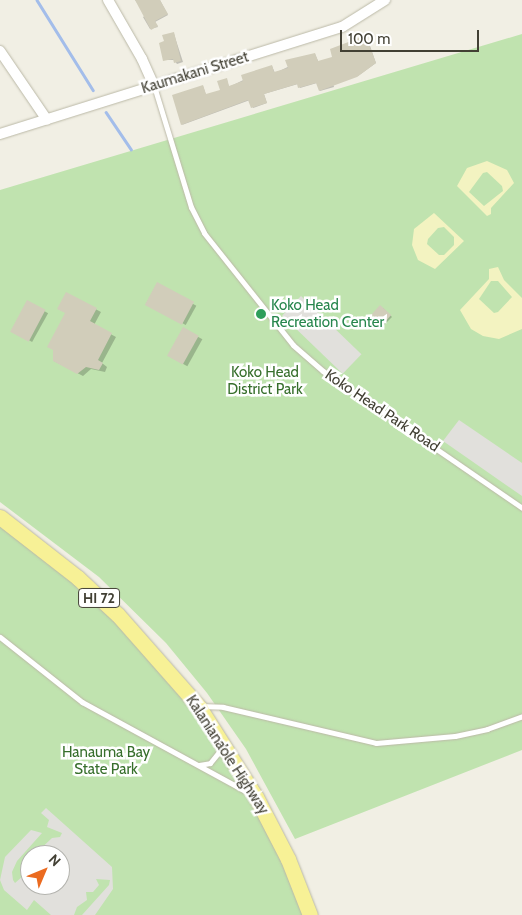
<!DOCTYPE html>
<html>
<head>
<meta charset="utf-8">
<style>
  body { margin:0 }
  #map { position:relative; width:522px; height:915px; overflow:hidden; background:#f1efe4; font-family:Cabin,sans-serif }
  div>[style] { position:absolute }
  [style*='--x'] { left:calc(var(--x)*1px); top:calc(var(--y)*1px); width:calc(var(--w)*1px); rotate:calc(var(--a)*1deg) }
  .green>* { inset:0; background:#c0e3af }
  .sand>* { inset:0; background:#f3f3c1 }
  .parking>* { inset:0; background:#e1e0dc; transform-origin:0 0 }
  .shadow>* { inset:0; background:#0003; transform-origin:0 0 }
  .stream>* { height:2.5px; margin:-1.25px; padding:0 1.25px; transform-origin:1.25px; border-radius:1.25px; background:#a3bdea }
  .building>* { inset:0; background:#d1cdba; transform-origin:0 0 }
  .roads { filter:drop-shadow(0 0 1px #bbb9a7) drop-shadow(0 0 1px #bbb9a7) }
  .lane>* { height:5px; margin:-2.5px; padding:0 2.5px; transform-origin:2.5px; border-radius:2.5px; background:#fff }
  .street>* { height:10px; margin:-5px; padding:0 5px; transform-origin:5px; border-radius:5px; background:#fff }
  .primary>* { height:15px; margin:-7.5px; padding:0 7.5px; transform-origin:7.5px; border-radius:7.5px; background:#f7f196 }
  .dots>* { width:14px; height:14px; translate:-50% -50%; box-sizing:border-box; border:2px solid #fff; border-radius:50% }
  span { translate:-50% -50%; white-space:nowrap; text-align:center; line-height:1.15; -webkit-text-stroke:5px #fff; paint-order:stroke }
  .shield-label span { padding:1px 4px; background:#fff; border:1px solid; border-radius:4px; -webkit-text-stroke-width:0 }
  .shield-label { font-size:14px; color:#424034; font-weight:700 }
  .street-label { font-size:15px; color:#424034 }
  .leisure-label { font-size:15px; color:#27864d }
  .left { translate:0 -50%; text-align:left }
  .park-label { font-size:15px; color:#376f2c }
  .north { position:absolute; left:20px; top:845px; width:50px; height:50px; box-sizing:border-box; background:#fff; border:1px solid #b3b3ae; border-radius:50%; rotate:45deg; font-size:14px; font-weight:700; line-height:20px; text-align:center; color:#424034 }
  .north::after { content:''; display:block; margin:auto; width:18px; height:22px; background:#eb6b20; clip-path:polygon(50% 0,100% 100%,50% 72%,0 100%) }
  .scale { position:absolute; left:340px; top:30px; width:139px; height:22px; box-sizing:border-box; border:2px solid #424034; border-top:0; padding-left:6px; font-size:15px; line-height:18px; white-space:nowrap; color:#424034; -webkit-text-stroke:4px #fff; paint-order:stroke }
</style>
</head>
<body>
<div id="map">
  <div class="green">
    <div style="clip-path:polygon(522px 34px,522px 750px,295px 839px,246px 749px,207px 693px,166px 643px,99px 577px,0 502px,0 190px)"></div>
    <div style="clip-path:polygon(evenodd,0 517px,78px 578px,224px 745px,310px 915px,0 915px,0 517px,30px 855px,60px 855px,60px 885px,30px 885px,30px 855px)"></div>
  </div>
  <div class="sand">
    <div style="clip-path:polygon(evenodd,487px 161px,507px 170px,514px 183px,491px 208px,491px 214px,487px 216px,457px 186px,467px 168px,487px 161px,487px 172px,502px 186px,503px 191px,484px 206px,469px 192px,483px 173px,487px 172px)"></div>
    <div style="clip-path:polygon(evenodd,434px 213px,464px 241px,435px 269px,418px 260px,412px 245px,414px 229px,434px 213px,444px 227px,454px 237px,454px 245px,444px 255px,439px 255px,427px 244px,428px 239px,438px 228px,444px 227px)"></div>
    <div style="clip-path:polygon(evenodd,498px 267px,504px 280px,522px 298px,522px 329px,499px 339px,483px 336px,471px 329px,460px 310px,489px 279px,489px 269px,498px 267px,491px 281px,498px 281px,512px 297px,498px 312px,494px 313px,479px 299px,491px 281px)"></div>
  </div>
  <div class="parking">
    <div style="left:301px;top:296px;width:84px;height:27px;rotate:44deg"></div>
    <div style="clip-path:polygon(459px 420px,522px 463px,522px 496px,443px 441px)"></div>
    <div style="clip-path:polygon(46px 808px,112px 867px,113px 889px,95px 915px,82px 915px,109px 885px,110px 880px,96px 879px,99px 885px,93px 892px,86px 892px,87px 900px,77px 907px,74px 915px,51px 915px,34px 900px,27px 910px,4px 890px,0 880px,5px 857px,31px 830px,42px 833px,17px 861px,12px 872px,13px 880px,15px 883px,23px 876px,30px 876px,30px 885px,60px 885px,60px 855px,34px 855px,52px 838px,60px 837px,62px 833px,47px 827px,49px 820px,41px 813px)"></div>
  </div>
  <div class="shadow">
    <div style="clip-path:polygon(135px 0,160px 0,168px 15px,155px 22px,158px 27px,150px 29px,143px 17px,146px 15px)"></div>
    <div style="clip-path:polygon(174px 34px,183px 62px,177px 64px,174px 60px,164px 60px,165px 42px)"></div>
    <div style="clip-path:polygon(369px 43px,376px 63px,358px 76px,333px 83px,334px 87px,320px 91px,317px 83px,300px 88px,298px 84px,264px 94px,267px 103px,253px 108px,250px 100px,182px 125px,203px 86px,206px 95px,222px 90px,227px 80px,229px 87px,272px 66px,275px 73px,315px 54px,319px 63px)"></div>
    <div style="left:157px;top:284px;width:45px;height:22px;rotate:29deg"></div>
    <div style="clip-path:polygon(67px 294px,101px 312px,94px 325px,116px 337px,102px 363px,107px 367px,105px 372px,91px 369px,83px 376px,54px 361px,67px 313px)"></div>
    <div style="left:28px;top:302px;width:23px;height:33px;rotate:29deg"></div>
    <div style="clip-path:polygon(383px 308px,392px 317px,384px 325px,382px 324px)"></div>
    <div style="left:184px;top:329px;width:21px;height:31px;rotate:29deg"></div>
  </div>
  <div class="stream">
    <div style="--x:37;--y:0;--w:106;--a:58.1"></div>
    <div style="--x:106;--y:112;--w:45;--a:56"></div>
  </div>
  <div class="building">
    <div style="clip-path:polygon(135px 0,160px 0,168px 14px,155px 21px,158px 26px,151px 30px)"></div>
    <div style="clip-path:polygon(174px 32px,181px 61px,174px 63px,173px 59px,163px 61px,159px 43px,164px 41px,162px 35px)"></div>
    <div style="clip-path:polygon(359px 38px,362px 44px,368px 42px,376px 63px,357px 77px,319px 91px,316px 83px,298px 88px,297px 84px,264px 94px,267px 103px,251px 108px,248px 100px,181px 125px,172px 95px,203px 85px,206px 94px,220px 90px,217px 81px,227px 78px,229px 86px,243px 81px,241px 75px,272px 65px,274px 72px,288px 68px,285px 60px,315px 53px,318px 61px,332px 57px,330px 49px)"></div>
    <div style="left:157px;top:282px;width:42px;height:26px;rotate:28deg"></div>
    <div style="clip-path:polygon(66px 292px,97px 308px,90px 321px,112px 333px,98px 360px,103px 363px,99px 370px,86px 367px,77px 374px,53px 361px,53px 350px,47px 347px,65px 313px,57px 309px)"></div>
    <div style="left:27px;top:300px;width:21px;height:36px;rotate:28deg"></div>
    <div style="left:380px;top:305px;width:15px;height:13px;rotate:42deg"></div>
    <div style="left:183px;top:327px;width:18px;height:33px;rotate:29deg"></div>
  </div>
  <div class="roads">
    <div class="lane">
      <div style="--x:154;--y:86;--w:127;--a:73"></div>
      <div style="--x:191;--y:207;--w:29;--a:63"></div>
      <div style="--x:204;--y:233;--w:143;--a:51.5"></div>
      <div style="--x:293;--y:345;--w:40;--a:41"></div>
      <div style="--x:323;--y:371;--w:242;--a:34.5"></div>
      <div style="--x:0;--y:637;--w:105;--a:38.4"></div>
      <div style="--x:82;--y:702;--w:188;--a:28.6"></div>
      <div style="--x:200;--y:706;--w:23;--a:2"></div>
      <div style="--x:223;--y:707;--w:157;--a:13.2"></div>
      <div style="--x:376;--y:743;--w:79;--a:-5.1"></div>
      <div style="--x:455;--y:736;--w:33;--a:-12"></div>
      <div style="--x:487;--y:729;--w:37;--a:-20"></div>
      <div style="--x:199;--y:765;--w:11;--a:-10"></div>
      <div style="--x:210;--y:763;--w:21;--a:-51"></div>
    </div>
    <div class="street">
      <div style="--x:108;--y:0;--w:68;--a:60"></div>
      <div style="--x:142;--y:59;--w:30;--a:66"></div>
      <div style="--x:0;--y:51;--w:83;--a:55.7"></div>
      <div style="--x:0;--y:134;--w:358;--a:-17.4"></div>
      <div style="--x:342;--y:27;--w:51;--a:-32.1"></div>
    </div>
    <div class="primary">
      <div style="--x:0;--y:517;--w:99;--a:38"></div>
      <div style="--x:78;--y:578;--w:54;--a:42.8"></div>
      <div style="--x:118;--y:615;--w:123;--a:48.6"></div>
      <div style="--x:199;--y:707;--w:107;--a:57.7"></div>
      <div style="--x:256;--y:797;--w:70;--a:62.7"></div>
      <div style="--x:288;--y:859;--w:60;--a:68.6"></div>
    </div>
  </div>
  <div class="dots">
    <div style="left:261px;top:314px;background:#2e9e5b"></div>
  </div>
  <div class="shield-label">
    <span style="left:99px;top:598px">HI 72</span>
  </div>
  <div class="street-label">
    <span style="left:195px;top:73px;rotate:-17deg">Kaumakani Street</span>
    <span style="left:382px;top:411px;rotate:34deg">Koko Head Park Road</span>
    <span style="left:227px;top:755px;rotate:57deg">Kalaniana’ole Highway</span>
  </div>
  <div class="leisure-label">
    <span class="left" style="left:271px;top:314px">Koko Head<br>Recreation Center</span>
  </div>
  <div class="park-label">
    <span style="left:265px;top:381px">Koko Head<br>District Park</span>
    <span style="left:106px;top:761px">Hanauma Bay<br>State Park</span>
  </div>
  <div class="north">N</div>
  <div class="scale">100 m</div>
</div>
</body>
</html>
